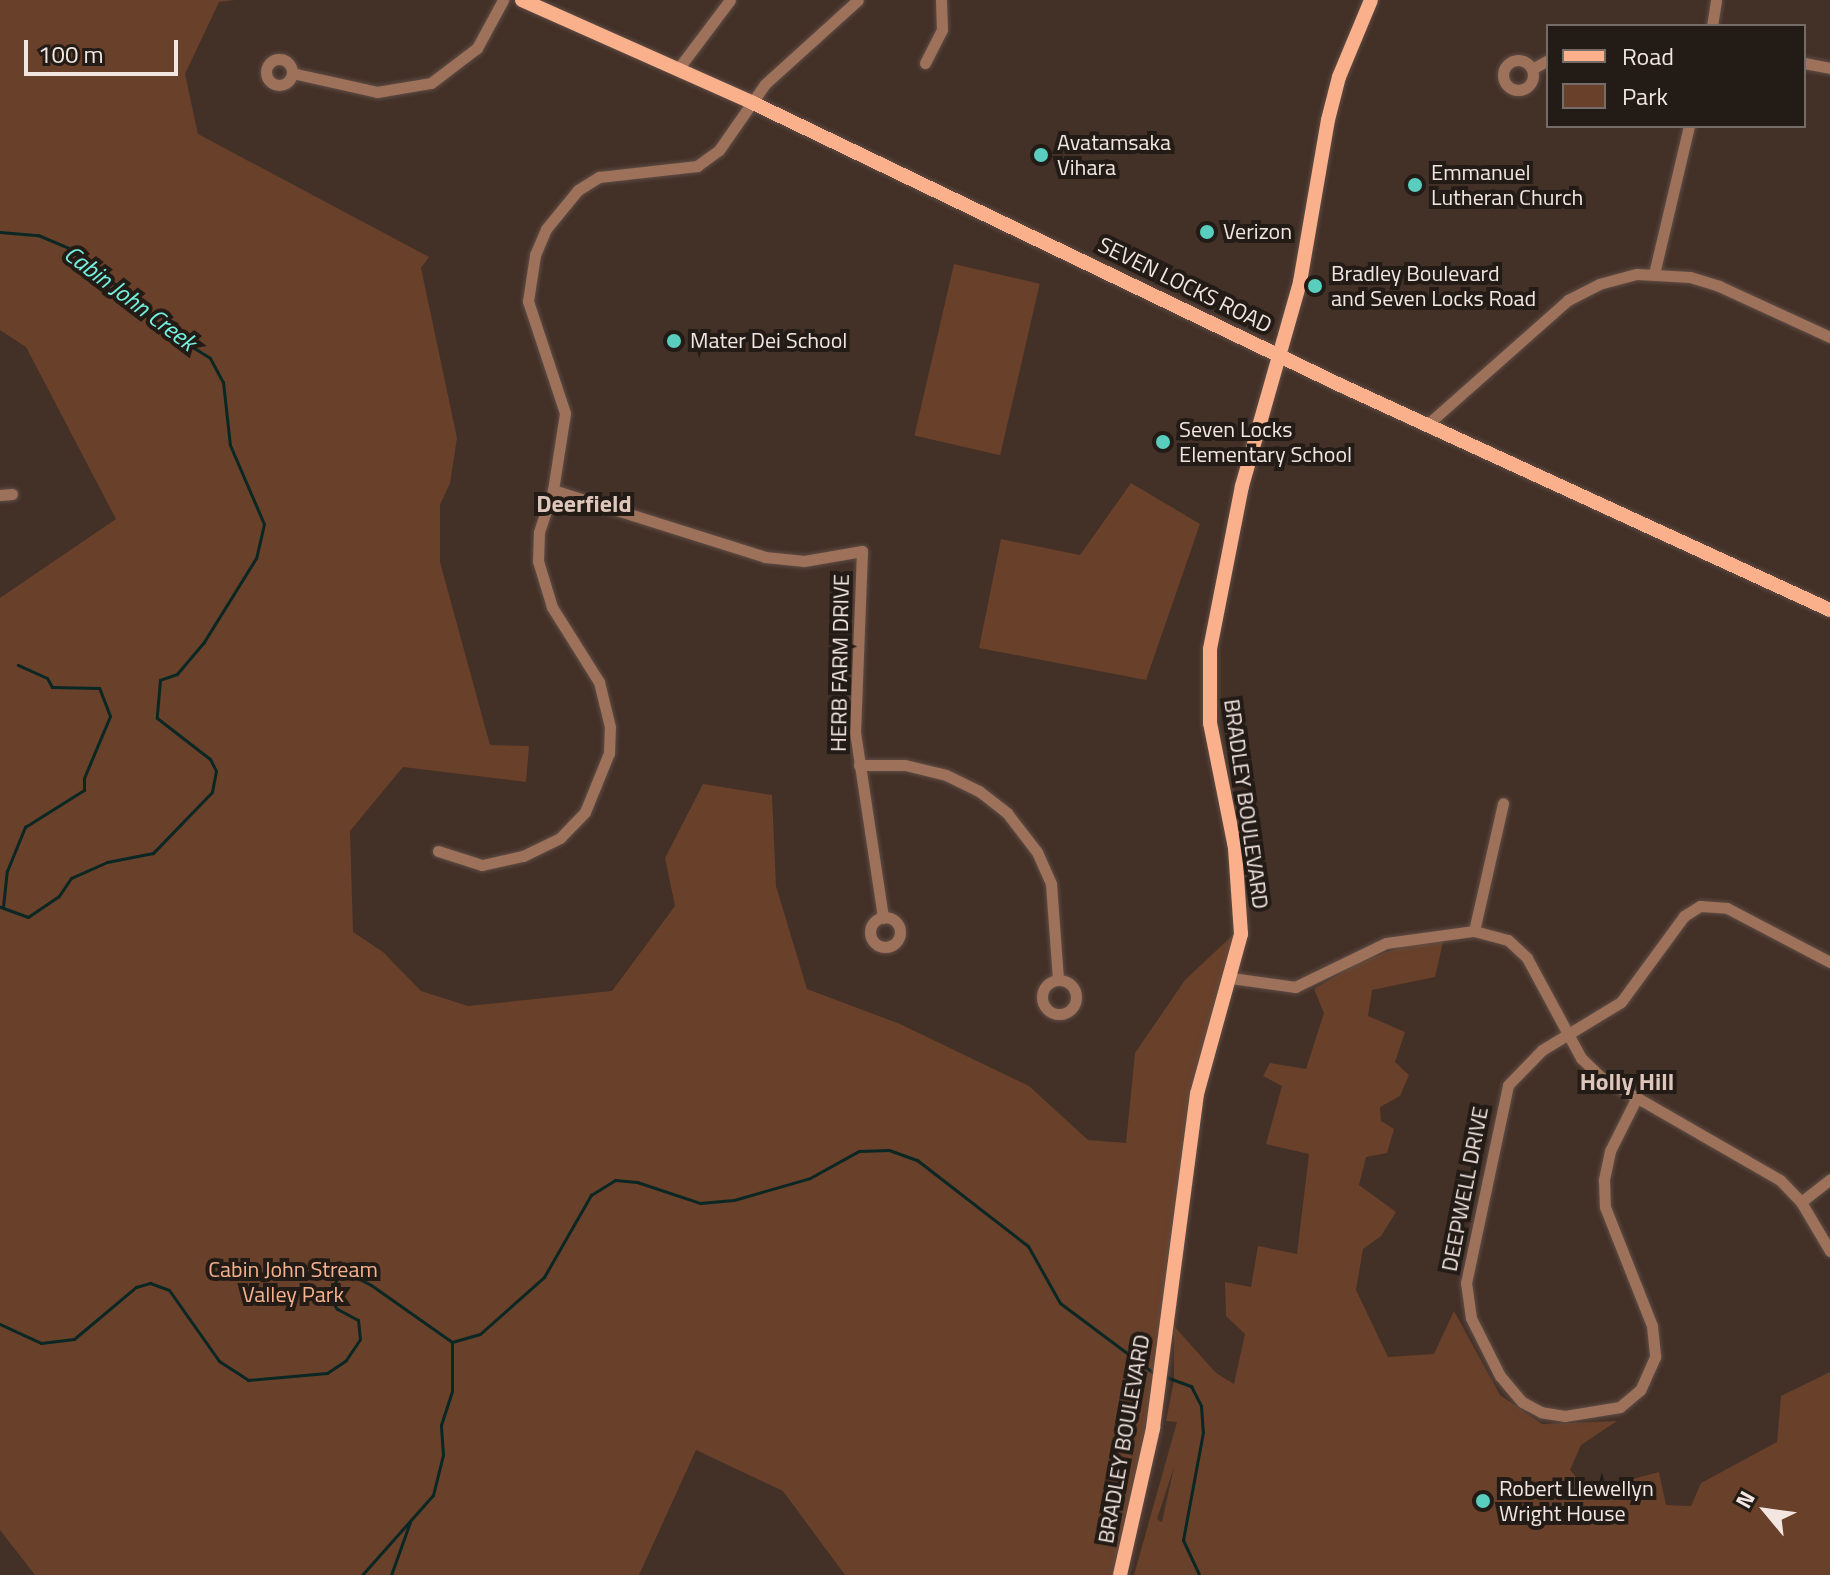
<!DOCTYPE html>
<html>
<head>
<meta charset="utf-8">
<style>
  body { margin:0 }
  #map { position:relative; width:1830px; height:1575px; overflow:hidden; background:#433027; font-family:"Titillium Web",sans-serif }
  div>[style] { position:absolute }
  [style*='--x'] { left:calc(var(--x)*1px); top:calc(var(--y)*1px); width:calc(var(--w)*1px); rotate:calc(var(--a)*1deg) }
  .green>* { inset:0; background:#69402a; transform-origin:0 0 }
  .stream>* { height:3px; margin:-1.5px; padding:0 1.5px; transform-origin:1.5px; border-radius:1.5px; background:#0b2723 }
  .roads { filter:drop-shadow(0 0 2px #5f4d45) drop-shadow(0 0 2px #5f4d45) }
  .minor>* { height:11px; margin:-5.5px; padding:0 5.5px; transform-origin:5.5px; border-radius:5.5px; background:#9d715a }
  .minor>.ring { margin:-5.5px; padding:0; box-sizing:content-box; background:none; border:11px solid #9d715a; border-radius:50% }
  .major>* { height:14px; margin:-7px; padding:0 7px; transform-origin:7px; border-radius:7px; background:#f9b08b }
  .dots>* { width:22px; height:22px; translate:-50% -50%; box-sizing:border-box; border:4px solid #231b16; border-radius:50% }
  span { translate:-50% -50%; white-space:nowrap; text-align:center; line-height:1.15; -webkit-text-stroke:8px #231b16; paint-order:stroke }
  .poi-label { font-size:22px; color:#f3e6e0 }
  .left { translate:0 -50%; text-align:left }
  .street-label { font-size:22px; color:#f3e6e0 }
  .park-label { font-size:22px; color:#f6b28f }
  .water-label { font-size:24px; color:#75f3e2; font-style:italic }
  .neighbourhood-label { font-size:24px; color:#dfc6ba; font-weight:700 }
  .legend { position:absolute; left:1546px; top:24px; width:260px; height:104px; box-sizing:border-box; background:#231b16; border:2px solid #766c67; margin:0; padding:10px 14px; list-style:none; font-size:24px; color:#f3e6e0 }
  .legend li { display:flex; align-items:center; gap:16px; height:40px }
  .legend b { width:40px; border:2px solid #766c67 }
  .north { position:absolute; left:1726px; top:1471px; width:80px; height:80px; -webkit-text-stroke:6px #231b16; paint-order:stroke; rotate:299deg; font-size:22px; font-weight:700; line-height:32px; text-align:center; color:#f3e6e0 }
  .north::after { content:''; display:block; margin:auto; width:28px; height:36px; background:#f3e6e0; clip-path:polygon(50% 0,100% 100%,50% 72%,0 100%) }
  .scale { position:absolute; left:24px; top:40px; width:154px; height:36px; box-sizing:border-box; border:4px solid #f3e6e0; border-top:0; padding-left:10px; font-size:24px; line-height:28px; white-space:nowrap; color:#f3e6e0; -webkit-text-stroke:6px #231b16; paint-order:stroke }
</style>
</head>
<body>
<div id="map">
  <div class="green">
    <div style="clip-path:polygon(0 0,235px 0,219px 2px,185px 74px,198px 134px,429px 257px,421px 268px,457px 438px,450px 483px,440px 505px,440px 562px,490px 745px,529px 746px,526px 782px,403px 767px,350px 831px,353px 932px,383px 952px,421px 991px,468px 1006px,612px 991px,675px 906px,665px 858px,703px 784px,772px 795px,776px 886px,807px 989px,900px 1024px,1029px 1086px,1088px 1140px,1126px 1143px,1135px 1053px,1185px 980px,1234px 934px,1203px 1053px,1163px 1350px,1120px 1575px,845px 1575px,783px 1491px,696px 1450px,639px 1575px,35px 1575px,0 1530px,0 598px,116px 519px,26px 347px,0 330px)"></div>
    <div style="left:954px;top:264px;width:88px;height:176px;rotate:13deg"></div>
    <div style="clip-path:polygon(1131px 483px,1200px 524px,1146px 680px,979px 648px,1001px 539px,1080px 555px)"></div>
    <div style="clip-path:polygon(evenodd,1443px 942px,1435px 977px,1372px 990px,1368px 1016px,1405px 1032px,1395px 1062px,1409px 1075px,1400px 1096px,1380px 1107px,1381px 1121px,1394px 1129px,1387px 1153px,1366px 1157px,1359px 1185px,1396px 1212px,1381px 1236px,1363px 1249px,1356px 1290px,1388px 1357px,1434px 1354px,1454px 1311px,1500px 1395px,1542px 1424px,1617px 1421px,1581px 1445px,1570px 1470px,1588px 1491px,1659px 1472px,1666px 1505px,1691px 1506px,1701px 1483px,1777px 1442px,1781px 1396px,1830px 1372px,1830px 1575px,1134px 1575px,1177px 1422px,1166px 1421px,1174px 1380px,1174px 1326px,1216px 1373px,1234px 1384px,1245px 1334px,1226px 1316px,1225px 1282px,1251px 1287px,1258px 1246px,1297px 1254px,1309px 1154px,1266px 1144px,1282px 1086px,1263px 1076px,1270px 1063px,1306px 1069px,1324px 1013px,1314px 989px,1361px 961px,1410px 944px,1443px 942px,1174px 1467px,1162px 1522px,1161px 1522px,1157px 1519px,1174px 1467px)"></div>
  </div>
  <div class="stream">
    <div style="--x:0;--y:232;--w:38;--a:5"></div>
    <div style="--x:38;--y:235;--w:33;--a:23"></div>
    <div style="--x:68;--y:248;--w:78;--a:37.7"></div>
    <div style="--x:130;--y:296;--w:34;--a:50"></div>
    <div style="--x:152;--y:322;--w:68;--a:31.8"></div>
    <div style="--x:210;--y:358;--w:27;--a:62"></div>
    <div style="--x:223;--y:382;--w:63;--a:83.7"></div>
    <div style="--x:230;--y:445;--w:86;--a:66.7"></div>
    <div style="--x:264;--y:524;--w:35;--a:103"></div>
    <div style="--x:256;--y:558;--w:99;--a:121.8"></div>
    <div style="--x:204;--y:642;--w:42;--a:130.2"></div>
    <div style="--x:177;--y:674;--w:18;--a:161"></div>
    <div style="--x:160;--y:680;--w:38;--a:95"></div>
    <div style="--x:157;--y:718;--w:67;--a:37.7"></div>
    <div style="--x:210;--y:759;--w:13;--a:63"></div>
    <div style="--x:216;--y:771;--w:21;--a:101"></div>
    <div style="--x:212;--y:792;--w:85;--a:134"></div>
    <div style="--x:153;--y:853;--w:47;--a:168.9"></div>
    <div style="--x:107;--y:862;--w:39;--a:156"></div>
    <div style="--x:71;--y:878;--w:22;--a:124"></div>
    <div style="--x:59;--y:896;--w:37;--a:146"></div>
    <div style="--x:28;--y:917;--w:30;--a:-160"></div>
    <div style="--x:3;--y:907;--w:36;--a:-84"></div>
    <div style="--x:7;--y:871;--w:48;--a:-67.8"></div>
    <div style="--x:25;--y:827;--w:70;--a:-32.1"></div>
    <div style="--x:84;--y:790;--w:12;--a:-90"></div>
    <div style="--x:84;--y:778;--w:67;--a:-67.2"></div>
    <div style="--x:110;--y:716;--w:30;--a:-111"></div>
    <div style="--x:99;--y:688;--w:47;--a:-178.8"></div>
    <div style="--x:52;--y:687;--w:10;--a:-119"></div>
    <div style="--x:47;--y:678;--w:32;--a:-156"></div>
    <div style="--x:0;--y:1324;--w:45;--a:24.9"></div>
    <div style="--x:41;--y:1343;--w:33;--a:-7"></div>
    <div style="--x:74;--y:1339;--w:81;--a:-40"></div>
    <div style="--x:136;--y:1287;--w:15;--a:-16"></div>
    <div style="--x:150;--y:1283;--w:20;--a:20"></div>
    <div style="--x:169;--y:1290;--w:87;--a:54.8"></div>
    <div style="--x:219;--y:1361;--w:35;--a:33"></div>
    <div style="--x:248;--y:1380;--w:79;--a:-5.1"></div>
    <div style="--x:327;--y:1373;--w:23;--a:-34"></div>
    <div style="--x:346;--y:1360;--w:25;--a:-56"></div>
    <div style="--x:360;--y:1339;--w:19;--a:-96"></div>
    <div style="--x:358;--y:1320;--w:24;--a:-152"></div>
    <div style="--x:337;--y:1309;--w:16;--a:-125"></div>
    <div style="--x:328;--y:1296;--w:21;--a:-62"></div>
    <div style="--x:338;--y:1277;--w:16;--a:-4"></div>
    <div style="--x:354;--y:1276;--w:19;--a:28"></div>
    <div style="--x:371;--y:1285;--w:99;--a:35.1"></div>
    <div style="--x:452;--y:1342;--w:29;--a:-16"></div>
    <div style="--x:480;--y:1334;--w:86;--a:-41.7"></div>
    <div style="--x:544;--y:1277;--w:95;--a:-60.2"></div>
    <div style="--x:591;--y:1195;--w:28;--a:-32"></div>
    <div style="--x:615;--y:1180;--w:22;--a:5"></div>
    <div style="--x:637;--y:1182;--w:66;--a:18.4"></div>
    <div style="--x:700;--y:1203;--w:34;--a:-5"></div>
    <div style="--x:734;--y:1200;--w:79;--a:-16.1"></div>
    <div style="--x:810;--y:1178;--w:56;--a:-28.9"></div>
    <div style="--x:859;--y:1151;--w:30;--a:-2"></div>
    <div style="--x:889;--y:1150;--w:30;--a:20"></div>
    <div style="--x:917;--y:1160;--w:140;--a:37.8"></div>
    <div style="--x:1028;--y:1246;--w:65;--a:60.7"></div>
    <div style="--x:1060;--y:1303;--w:119;--a:36.8"></div>
    <div style="--x:1166;--y:1377;--w:27;--a:20"></div>
    <div style="--x:1191;--y:1386;--w:22;--a:63"></div>
    <div style="--x:1201;--y:1406;--w:26;--a:86"></div>
    <div style="--x:1203;--y:1432;--w:110;--a:100.5"></div>
    <div style="--x:1183;--y:1540;--w:38;--a:65"></div>
    <div style="--x:362;--y:1575;--w:107;--a:-48.4"></div>
    <div style="--x:433;--y:1495;--w:41;--a:-76"></div>
    <div style="--x:443;--y:1455;--w:30;--a:-94"></div>
    <div style="--x:441;--y:1425;--w:36;--a:-72"></div>
    <div style="--x:452;--y:1391;--w:49;--a:-90"></div>
    <div style="--x:391;--y:1575;--w:56;--a:-70.3"></div>
  </div>
  <div class="roads">
    <div class="minor">
      <div style="--x:1712;--y:26;--w:26;--a:-81"></div>
      <div class="ring" style="left:266px;top:59px;width:15px;height:15px"></div>
      <div class="ring" style="left:1503px;top:60px;width:19px;height:19px"></div>
      <div style="--x:925;--y:63;--w:37;--a:-63"></div>
      <div style="--x:942;--y:30;--w:30;--a:-92"></div>
      <div style="--x:1804;--y:63;--w:26;--a:11"></div>
      <div style="--x:678;--y:69;--w:86;--a:-53"></div>
      <div style="--x:1532;--y:69;--w:18;--a:-29"></div>
      <div style="--x:292;--y:73;--w:87;--a:12.6"></div>
      <div style="--x:377;--y:92;--w:55;--a:-9.5"></div>
      <div style="--x:431;--y:83;--w:58;--a:-37.3"></div>
      <div style="--x:477;--y:48;--w:55;--a:-61.6"></div>
      <div style="--x:1654;--y:274;--w:152;--a:-76.7"></div>
      <div style="--x:1429;--y:423;--w:186;--a:-41.5"></div>
      <div style="--x:1568;--y:300;--w:35;--a:-27"></div>
      <div style="--x:1599;--y:284;--w:39;--a:-15"></div>
      <div style="--x:1637;--y:274;--w:53;--a:3.2"></div>
      <div style="--x:1690;--y:277;--w:30;--a:17"></div>
      <div style="--x:1719;--y:286;--w:122;--a:24.7"></div>
      <div style="--x:553;--y:490;--w:222;--a:17.5"></div>
      <div style="--x:765;--y:557;--w:39;--a:6"></div>
      <div style="--x:804;--y:561;--w:59;--a:-9.8"></div>
      <div style="--x:862;--y:551;--w:181;--a:92.2"></div>
      <div style="--x:855;--y:732;--w:188;--a:81.4"></div>
      <div style="--x:0;--y:495;--w:12;--a:-5"></div>
      <div style="--x:859;--y:765;--w:46;--a:0"></div>
      <div style="--x:905;--y:765;--w:42;--a:13.7"></div>
      <div style="--x:946;--y:775;--w:37;--a:26"></div>
      <div style="--x:979;--y:791;--w:36;--a:38"></div>
      <div style="--x:1007;--y:813;--w:49;--a:52.4"></div>
      <div style="--x:1037;--y:852;--w:35;--a:66"></div>
      <div style="--x:1051;--y:884;--w:96;--a:85.8"></div>
      <div style="--x:438;--y:851;--w:46;--a:17.7"></div>
      <div style="--x:482;--y:865;--w:42;--a:-12.4"></div>
      <div style="--x:523;--y:856;--w:41;--a:-25.9"></div>
      <div style="--x:560;--y:838;--w:36;--a:-46"></div>
      <div style="--x:585;--y:812;--w:64;--a:-67.9"></div>
      <div style="--x:609;--y:753;--w:26;--a:-88"></div>
      <div style="--x:610;--y:727;--w:46;--a:-103.7"></div>
      <div style="--x:599;--y:682;--w:89;--a:-122.1"></div>
      <div style="--x:552;--y:607;--w:48;--a:-106.9"></div>
      <div style="--x:538;--y:561;--w:29;--a:-88"></div>
      <div style="--x:539;--y:532;--w:44;--a:-71.6"></div>
      <div style="--x:553;--y:490;--w:78;--a:-81.1"></div>
      <div style="--x:565;--y:413;--w:118;--a:-108.3"></div>
      <div style="--x:528;--y:301;--w:47;--a:-81.3"></div>
      <div style="--x:535;--y:255;--w:28;--a:-67"></div>
      <div style="--x:546;--y:229;--w:50;--a:-50.6"></div>
      <div style="--x:578;--y:190;--w:25;--a:-32"></div>
      <div style="--x:599;--y:177;--w:99;--a:-6.4"></div>
      <div style="--x:697;--y:166;--w:27;--a:-36"></div>
      <div style="--x:719;--y:150;--w:80;--a:-55.1"></div>
      <div style="--x:765;--y:84;--w:125;--a:-42.1"></div>
      <div class="ring" style="left:870px;top:917px;width:19px;height:19px"></div>
      <div style="--x:1474;--y:931;--w:131;--a:-77.2"></div>
      <div style="--x:1231;--y:978;--w:65;--a:8"></div>
      <div style="--x:1295;--y:987;--w:101;--a:-25.8"></div>
      <div style="--x:1386;--y:943;--w:89;--a:-7.8"></div>
      <div style="--x:1474;--y:931;--w:35;--a:15"></div>
      <div style="--x:1508;--y:940;--w:26;--a:43"></div>
      <div style="--x:1527;--y:958;--w:114;--a:61.6"></div>
      <div style="--x:1581;--y:1058;--w:28;--a:44"></div>
      <div style="--x:1601;--y:1077;--w:207;--a:29.9"></div>
      <div style="--x:1780;--y:1180;--w:30;--a:46"></div>
      <div style="--x:1801;--y:1202;--w:57;--a:59.4"></div>
      <div class="ring" style="left:1042px;top:980px;width:23px;height:23px"></div>
      <div style="--x:1637;--y:1097;--w:60;--a:116.6"></div>
      <div style="--x:1610;--y:1151;--w:30;--a:102"></div>
      <div style="--x:1604;--y:1180;--w:27;--a:88"></div>
      <div style="--x:1605;--y:1207;--w:128;--a:68.4"></div>
      <div style="--x:1652;--y:1326;--w:31;--a:84"></div>
      <div style="--x:1655;--y:1357;--w:36;--a:114"></div>
      <div style="--x:1640;--y:1390;--w:26;--a:140"></div>
      <div style="--x:1620;--y:1407;--w:56;--a:170.7"></div>
      <div style="--x:1565;--y:1416;--w:24;--a:-171"></div>
      <div style="--x:1541;--y:1412;--w:21;--a:-152"></div>
      <div style="--x:1522;--y:1402;--w:34;--a:-130"></div>
      <div style="--x:1500;--y:1376;--w:65;--a:-116.6"></div>
      <div style="--x:1471;--y:1318;--w:35;--a:-98"></div>
      <div style="--x:1466;--y:1283;--w:202;--a:-78"></div>
      <div style="--x:1508;--y:1085;--w:49;--a:-45.8"></div>
      <div style="--x:1542;--y:1050;--w:92;--a:-31.3"></div>
      <div style="--x:1621;--y:1002;--w:107;--a:-53.8"></div>
      <div style="--x:1684;--y:916;--w:19;--a:-32"></div>
      <div style="--x:1700;--y:906;--w:27;--a:4"></div>
      <div style="--x:1727;--y:908;--w:116;--a:27.7"></div>
      <div style="--x:1801;--y:1202;--w:37;--a:-38"></div>
    </div>
    <div class="major">
      <div style="--x:522;--y:0;--w:253;--a:24"></div>
      <div style="--x:753;--y:103;--w:651;--a:25.66"></div>
      <div style="--x:1340;--y:385;--w:539;--a:24.66"></div>
      <div style="--x:1120;--y:1575;--w:151;--a:-77.3"></div>
      <div style="--x:1153;--y:1428;--w:337;--a:-82.5"></div>
      <div style="--x:1197;--y:1094;--w:166;--a:-74.6"></div>
      <div style="--x:1241;--y:934;--w:86;--a:-94"></div>
      <div style="--x:1235;--y:848;--w:127;--a:-101.3"></div>
      <div style="--x:1210;--y:723;--w:74;--a:-90"></div>
      <div style="--x:1210;--y:649;--w:166;--a:-78.9"></div>
      <div style="--x:1242;--y:486;--w:212;--a:-74.1"></div>
      <div style="--x:1300;--y:282;--w:164;--a:-80.2"></div>
      <div style="--x:1328;--y:120;--w:44;--a:-75.7"></div>
      <div style="--x:1339;--y:77;--w:83;--a:-67.4"></div>
    </div>
  </div>
  <div class="dots">
    <div style="left:1041px;top:155px;background:#59cebe"></div>
    <div style="left:1415px;top:185px;background:#59cebe"></div>
    <div style="left:1207px;top:232px;background:#59cebe"></div>
    <div style="left:1315px;top:286px;background:#59cebe"></div>
    <div style="left:674px;top:341px;background:#59cebe"></div>
    <div style="left:1163px;top:442px;background:#59cebe"></div>
    <div style="left:1483px;top:1501px;background:#59cebe"></div>
  </div>
  <div class="poi-label">
    <span class="left" style="left:1057px;top:155px">Avatamsaka<br>Vihara</span>
    <span class="left" style="left:1431px;top:185px">Emmanuel<br>Lutheran Church</span>
    <span class="left" style="left:1223px;top:232px">Verizon</span>
    <span class="left" style="left:1331px;top:286px">Bradley Boulevard<br>and Seven Locks Road</span>
    <span class="left" style="left:690px;top:341px">Mater Dei School</span>
    <span class="left" style="left:1179px;top:442px">Seven Locks<br>Elementary School</span>
    <span class="left" style="left:1499px;top:1501px">Robert Llewellyn<br>Wright House</span>
  </div>
  <div class="street-label">
    <span style="left:1185px;top:285px;rotate:26deg">SEVEN LOCKS ROAD</span>
    <span style="left:840px;top:663px;rotate:-89deg">HERB FARM DRIVE</span>
    <span style="left:1246px;top:804px;rotate:82deg">BRADLEY BOULEVARD</span>
    <span style="left:1465px;top:1189px;rotate:-79deg">DEEPWELL DRIVE</span>
    <span style="left:1124px;top:1439px;rotate:-80deg">BRADLEY BOULEVARD</span>
  </div>
  <div class="park-label">
    <span style="left:293px;top:1282px">Cabin John Stream<br>Valley Park</span>
  </div>
  <div class="water-label">
    <span style="left:130px;top:298px;rotate:37deg">Cabin John Creek</span>
  </div>
  <div class="neighbourhood-label">
    <span style="left:584px;top:504px">Deerfield</span>
    <span style="left:1627px;top:1082px">Holly Hill</span>
  </div>
  <ul class="legend">
  <li><b style="height:10px;background:#f9b08b"></b>Road</li>
  <li><b style="height:22px;background:#69402a"></b>Park</li>
  </ul>
  <div class="north">N</div>
  <div class="scale">100 m</div>
</div>
</body>
</html>
